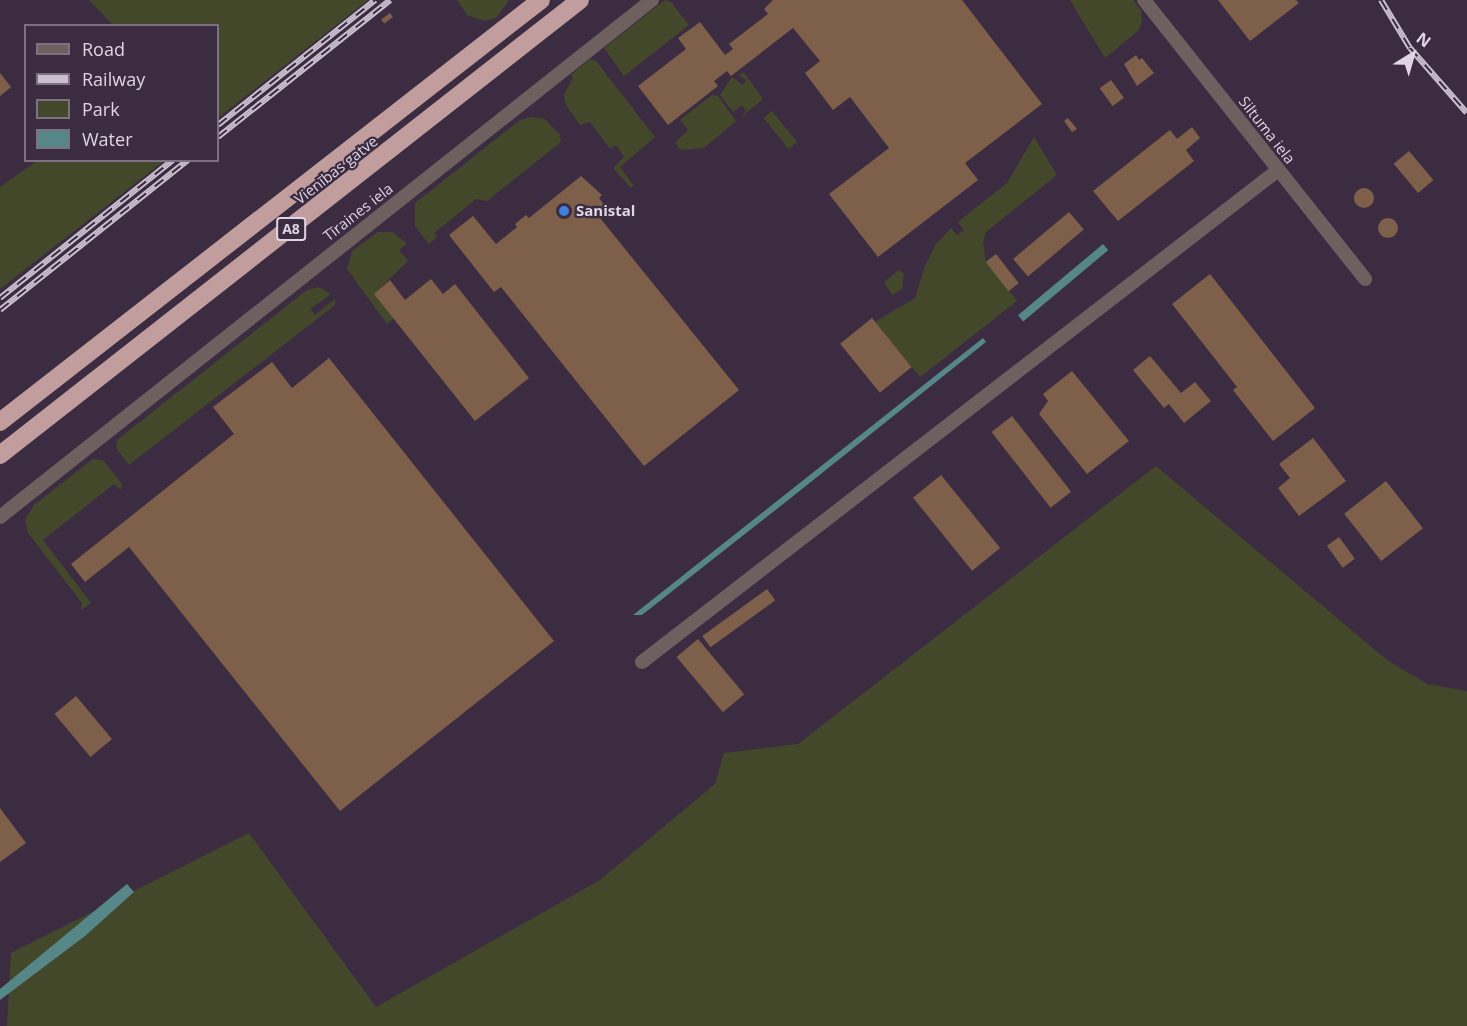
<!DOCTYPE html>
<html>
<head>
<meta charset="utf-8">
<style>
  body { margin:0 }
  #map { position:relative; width:1467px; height:1026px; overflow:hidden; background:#3b2c41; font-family:"Open Sans",sans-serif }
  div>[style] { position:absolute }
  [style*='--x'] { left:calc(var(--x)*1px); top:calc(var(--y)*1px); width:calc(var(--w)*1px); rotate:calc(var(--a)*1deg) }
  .green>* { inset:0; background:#44482a; transform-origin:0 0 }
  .water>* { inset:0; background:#568788; transform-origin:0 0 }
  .building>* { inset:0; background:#7e5f49; transform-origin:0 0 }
  .round { border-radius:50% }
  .minor>* { height:14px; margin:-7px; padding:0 7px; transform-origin:7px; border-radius:7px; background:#6f6060 }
  .highway>* { height:18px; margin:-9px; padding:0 9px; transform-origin:9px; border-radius:9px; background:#c19e9d }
  .rail>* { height:6px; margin-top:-3px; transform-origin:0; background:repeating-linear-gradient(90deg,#3b2c41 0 11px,#cbc0cf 0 22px); box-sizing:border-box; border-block:2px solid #cbc0cf }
  .dots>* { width:16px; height:16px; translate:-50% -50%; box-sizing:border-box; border:3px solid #3b2c41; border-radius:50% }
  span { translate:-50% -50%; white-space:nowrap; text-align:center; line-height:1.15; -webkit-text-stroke:4.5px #3b2c41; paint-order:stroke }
  .shield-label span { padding:2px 4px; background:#3b2c41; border:2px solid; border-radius:4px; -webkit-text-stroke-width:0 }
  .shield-label { font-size:14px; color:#dfd5e3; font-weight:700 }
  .street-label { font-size:15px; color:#dfd5e3 }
  .poi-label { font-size:15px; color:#dfd5e3; font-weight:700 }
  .left { translate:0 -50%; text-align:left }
  .legend { position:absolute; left:24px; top:24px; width:195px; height:138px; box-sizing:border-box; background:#3b2c41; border:2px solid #7d7082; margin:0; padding:8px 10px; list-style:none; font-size:18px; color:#dfd5e3 }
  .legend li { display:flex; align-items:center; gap:12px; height:30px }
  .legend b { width:30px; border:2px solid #7d7082 }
  .north { position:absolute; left:1383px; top:24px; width:60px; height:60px; -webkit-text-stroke:4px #3b2c41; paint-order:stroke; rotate:37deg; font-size:16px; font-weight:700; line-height:24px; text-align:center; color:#dfd5e3 }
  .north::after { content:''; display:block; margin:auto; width:21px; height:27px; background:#dfd5e3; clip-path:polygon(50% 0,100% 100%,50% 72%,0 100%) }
</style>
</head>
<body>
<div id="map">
  <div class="green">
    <div style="clip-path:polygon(89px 0,368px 0,218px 118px,218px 26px,113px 25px)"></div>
    <div style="clip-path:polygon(457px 0,509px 0,496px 18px,485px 21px,467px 15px)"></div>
    <div style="clip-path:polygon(665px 0,671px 2px,689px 25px,624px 76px,604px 48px)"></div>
    <div style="clip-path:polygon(1070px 0,1133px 0,1141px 10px,1142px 21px,1139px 30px,1105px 58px)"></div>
    <div style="clip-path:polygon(590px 59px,596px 61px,655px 137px,620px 167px,634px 186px,631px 188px,613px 168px,624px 157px,616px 145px,610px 149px,590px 122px,580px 125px,566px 105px,564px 94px,573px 78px,571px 75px)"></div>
    <div style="clip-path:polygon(744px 73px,763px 99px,739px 119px,746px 111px,742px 105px,733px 112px,720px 95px,732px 77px,743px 85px,746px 80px,738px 74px)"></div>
    <div style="clip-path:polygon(712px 95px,718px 96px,736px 121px,704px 148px,681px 150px,675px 143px,688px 130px,680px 120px)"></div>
    <div style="left:772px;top:111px;width:40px;height:11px;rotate:51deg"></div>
    <div style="clip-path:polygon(531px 117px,545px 119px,560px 135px,561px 142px,487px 201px,476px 199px,434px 233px,437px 237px,429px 244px,415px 226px,415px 203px,520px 120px)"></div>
    <div style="clip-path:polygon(1034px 137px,1057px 175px,986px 232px,983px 242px,986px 262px,1017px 301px,920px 377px,875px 322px,915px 298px,925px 266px,936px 244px,951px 228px,957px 235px,964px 230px,958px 222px,1007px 183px)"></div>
    <div style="clip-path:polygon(37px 161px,164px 161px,0 289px,0 187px)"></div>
    <div style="clip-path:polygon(378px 232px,392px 232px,407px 243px,399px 250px,408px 261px,381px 287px,394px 318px,387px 324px,347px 269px,352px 251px)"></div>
    <div style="clip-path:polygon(899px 270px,904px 274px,902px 289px,892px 295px,884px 282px)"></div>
    <div style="clip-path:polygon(318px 287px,331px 294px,310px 309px,315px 315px,335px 299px,335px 305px,129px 465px,116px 448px,117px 440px,307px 290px)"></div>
    <div style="clip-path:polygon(93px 459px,103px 460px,122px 484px,121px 490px,114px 484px,43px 540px,91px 603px,81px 610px,82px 603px,28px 533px,25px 520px,34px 505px)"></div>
    <div style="clip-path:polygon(1156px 466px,1387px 660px,1427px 684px,1467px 691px,1467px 1026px,7px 1026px,11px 953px,249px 833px,376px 1007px,600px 880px,715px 784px,724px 753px,798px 744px)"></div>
  </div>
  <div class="water">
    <div style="left:1103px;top:244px;width:8px;height:111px;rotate:50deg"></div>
    <div style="clip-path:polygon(983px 338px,986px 342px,792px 497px,642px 615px,633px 615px)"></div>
    <div style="clip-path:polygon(127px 884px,134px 892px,85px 936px,0 1000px,0 989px)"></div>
  </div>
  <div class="building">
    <div style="clip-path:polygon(773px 0,962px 0,1042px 104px,965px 163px,978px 180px,878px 257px,829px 194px,889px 148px,850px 97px,833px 110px,805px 73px,820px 61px,793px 28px,731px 76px,727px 71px,714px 81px,718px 86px,668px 125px,638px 86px,686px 49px,678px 38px,700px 22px,725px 55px,733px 49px,729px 44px,768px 14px,764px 9px)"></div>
    <div style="clip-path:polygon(1218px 0,1296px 0,1299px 3px,1250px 41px)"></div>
    <div style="left:390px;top:13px;width:5px;height:11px;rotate:53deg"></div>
    <div style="clip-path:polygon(1136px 55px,1139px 60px,1142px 58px,1154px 73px,1137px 86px,1124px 64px)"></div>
    <div style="clip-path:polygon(0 73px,11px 87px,0 96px)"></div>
    <div style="left:1111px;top:80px;width:22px;height:14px;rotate:54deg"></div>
    <div style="clip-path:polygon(1068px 118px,1077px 129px,1072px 132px,1064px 121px)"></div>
    <div style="clip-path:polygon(1192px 127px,1200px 138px,1186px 150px,1194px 161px,1118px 221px,1093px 191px,1170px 130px,1177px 139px)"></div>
    <div style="left:1409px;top:151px;width:38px;height:20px;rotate:50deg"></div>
    <div style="clip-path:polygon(581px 176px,602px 195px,599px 198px,605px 206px,596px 213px,739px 390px,644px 466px,501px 287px,494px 292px,449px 235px,473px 216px,496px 244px,517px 227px,515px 224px,526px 215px,529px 218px)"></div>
    <div class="round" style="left:1354px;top:188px;width:20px;height:20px"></div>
    <div style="left:1069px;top:212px;width:23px;height:73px;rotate:50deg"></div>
    <div class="round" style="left:1378px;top:218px;width:20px;height:20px"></div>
    <div style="left:996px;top:254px;width:37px;height:13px;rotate:52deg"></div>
    <div style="clip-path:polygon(1210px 274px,1315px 408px,1273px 441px,1233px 390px,1237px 387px,1172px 304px)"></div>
    <div style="clip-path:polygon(431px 279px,443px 294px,455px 284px,529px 378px,475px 421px,374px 294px,390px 280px,405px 300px)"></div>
    <div style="left:872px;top:318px;width:63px;height:41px;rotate:51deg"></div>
    <div style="clip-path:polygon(1150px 356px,1181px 393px,1195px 382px,1211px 401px,1184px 423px,1169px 404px,1164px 408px,1133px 370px)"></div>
    <div style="clip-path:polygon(329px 358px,554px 641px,340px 811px,129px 547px,85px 582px,71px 564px,234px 434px,213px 407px,272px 362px,292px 388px)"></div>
    <div style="clip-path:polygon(1072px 371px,1129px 441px,1087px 474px,1039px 414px,1048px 401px,1043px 394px)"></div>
    <div style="left:1012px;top:416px;width:96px;height:26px;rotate:52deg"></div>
    <div style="clip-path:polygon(1313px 438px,1346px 481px,1299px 516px,1278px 488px,1290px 478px,1279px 464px)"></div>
    <div style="left:941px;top:475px;width:94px;height:36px;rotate:51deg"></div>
    <div style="left:1386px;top:481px;width:60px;height:53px;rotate:52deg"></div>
    <div style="left:1339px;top:537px;width:27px;height:15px;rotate:54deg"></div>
    <div style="left:767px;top:589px;width:14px;height:80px;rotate:54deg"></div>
    <div style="left:698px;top:639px;width:72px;height:28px;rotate:50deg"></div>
    <div style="left:76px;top:696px;width:56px;height:28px;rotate:50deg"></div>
    <div style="clip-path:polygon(0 808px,26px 843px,0 862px)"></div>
  </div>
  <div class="minor">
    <div style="--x:1144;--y:0;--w:356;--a:51.6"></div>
    <div style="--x:0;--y:517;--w:832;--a:-38.41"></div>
    <div style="--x:642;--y:662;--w:804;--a:-37.72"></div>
  </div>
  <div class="highway">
    <div style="--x:0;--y:422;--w:686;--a:-37.96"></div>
    <div style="--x:0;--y:455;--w:737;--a:-38.11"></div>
  </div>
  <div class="rail">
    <div style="--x:1381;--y:0;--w:56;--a:58.9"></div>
    <div style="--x:1410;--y:48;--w:86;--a:48.8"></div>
    <div style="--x:218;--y:125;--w:201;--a:-38.5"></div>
    <div style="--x:218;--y:137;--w:220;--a:-38.5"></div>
    <div style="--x:0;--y:298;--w:221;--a:-38.6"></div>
    <div style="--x:0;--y:310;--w:241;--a:-38.6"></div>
  </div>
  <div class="dots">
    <div style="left:564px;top:211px;background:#3f7fe0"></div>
  </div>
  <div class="shield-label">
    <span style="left:291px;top:229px">A8</span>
  </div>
  <div class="street-label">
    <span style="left:1267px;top:130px;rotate:52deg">Siltuma iela</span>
    <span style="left:336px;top:170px;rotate:-38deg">Vienības gatve</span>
    <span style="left:358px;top:212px;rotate:-38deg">Tīraines iela</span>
  </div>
  <div class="poi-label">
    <span class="left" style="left:576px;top:211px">Sanistal</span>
  </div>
  <ul class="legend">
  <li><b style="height:8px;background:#6f6060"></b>Road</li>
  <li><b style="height:8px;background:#cbc0cf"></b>Railway</li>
  <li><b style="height:16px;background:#44482a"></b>Park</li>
  <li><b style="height:16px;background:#568788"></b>Water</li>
  </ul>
  <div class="north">N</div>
</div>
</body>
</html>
